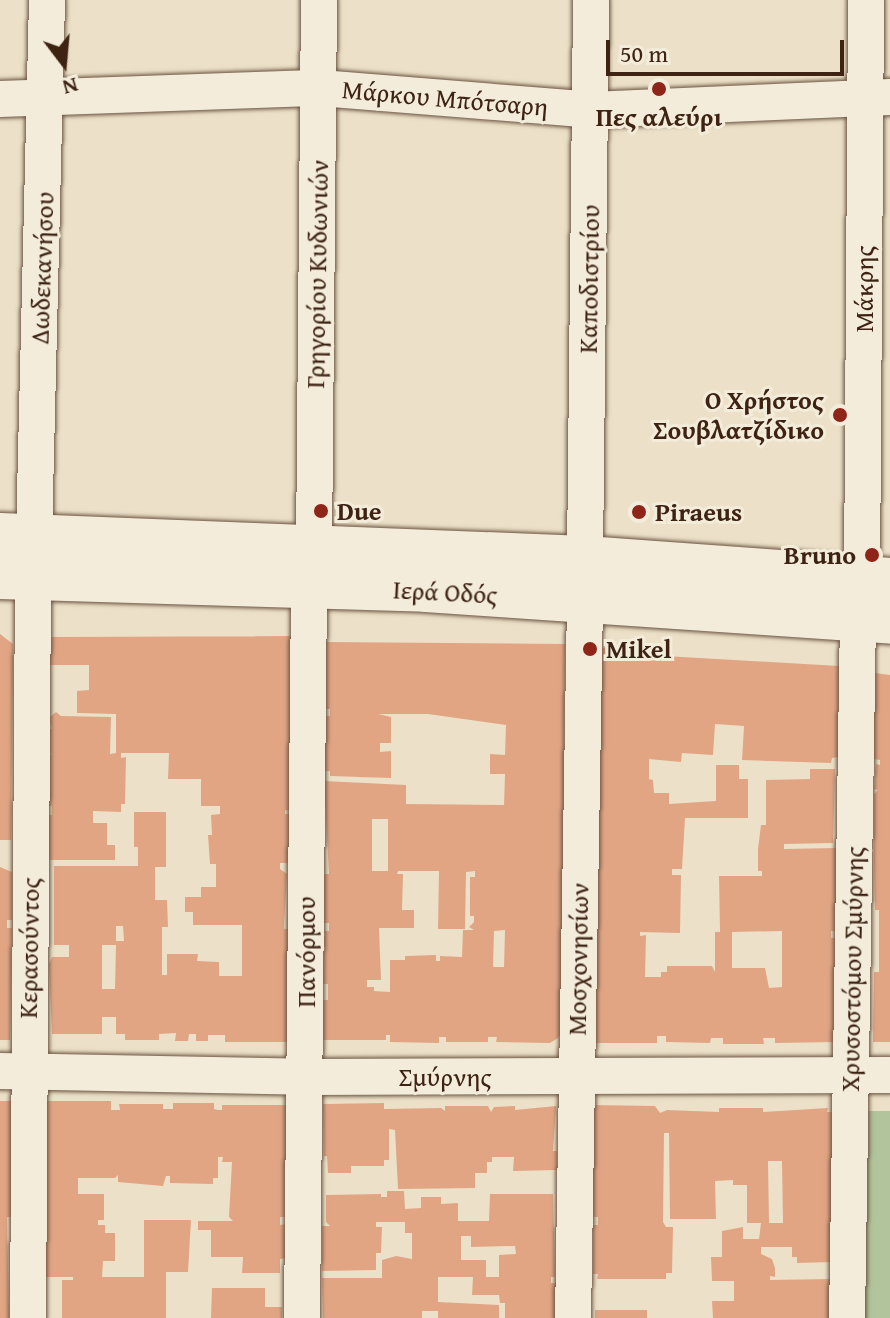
<!DOCTYPE html>
<html>
<head>
<meta charset="utf-8">
<style>
  body { margin:0 }
  #map { position:relative; width:890px; height:1318px; overflow:hidden; background:#ece1c8; font-family:"Gentium Book Plus",serif }
  div>[style] { position:absolute }
  [style*='--x'] { left:calc(var(--x)*1px); top:calc(var(--y)*1px); width:calc(var(--w)*1px); rotate:calc(var(--a)*1deg) }
  .green>* { inset:0; background:#b1c49b; transform-origin:0 0 }
  .building>* { inset:0; background:#e1a584; transform-origin:0 0 }
  .roads { filter:drop-shadow(0 0 2px #6a5240) drop-shadow(0 0 2px #6a5240) }
  .street>* { height:36px; margin:-18px; padding:0 18px; transform-origin:18px; border-radius:18px; background:#f3ecdb }
  .secondary>* { height:44px; margin:-22px; padding:0 22px; transform-origin:22px; border-radius:22px; background:#f3ecdb }
  .dots>* { width:22px; height:22px; translate:-50% -50%; box-sizing:border-box; border:4px solid #f3ecdb; border-radius:50% }
  span { translate:-50% -50%; white-space:nowrap; text-align:center; line-height:1.15; -webkit-text-stroke:6px #f3ecdb; paint-order:stroke }
  .street-label { font-size:26px; color:#3e2313 }
  .poi-label { font-size:26px; color:#3e2313; font-weight:700 }
  .right { translate:-100% -50%; text-align:right }
  .left { translate:0 -50%; text-align:left }
  .north { position:absolute; left:24px; top:24px; width:80px; height:80px; -webkit-text-stroke:6px #f3ecdb; paint-order:stroke; rotate:164deg; font-size:22px; font-weight:700; line-height:32px; text-align:center; color:#3e2313 }
  .north::after { content:''; display:block; margin:auto; width:28px; height:36px; background:#3e2313; clip-path:polygon(50% 0,100% 100%,50% 72%,0 100%) }
  .scale { position:absolute; left:606px; top:40px; width:238px; height:36px; box-sizing:border-box; border:4px solid #3e2313; border-top:0; padding-left:10px; font-size:24px; line-height:28px; white-space:nowrap; color:#3e2313; -webkit-text-stroke:6px #f3ecdb; paint-order:stroke }
</style>
</head>
<body>
<div id="map">
  <div class="green">
    <div style="left:864px;top:1111px;width:26px;height:207px"></div>
  </div>
  <div class="building">
    <div style="clip-path:polygon(0 634px,13px 644px,11px 840px,0 840px)"></div>
    <div style="clip-path:polygon(evenodd,291px 636px,291px 811px,285px 810px,285px 814px,289px 814px,289px 863px,280px 863px,280px 869px,287px 874px,284px 925px,284px 929px,290px 929px,290px 1042px,225px 1042px,225px 1035px,208px 1035px,208px 1041px,196px 1041px,196px 1034px,189px 1034px,188px 1041px,175px 1041px,176px 1033px,159px 1034px,159px 1040px,125px 1040px,125px 1034px,116px 1034px,116px 1017px,102px 1017px,102px 1034px,52px 1034px,49px 964px,52px 957px,69px 957px,69px 945px,54px 945px,54px 866px,138px 866px,138px 847px,134px 847px,134px 812px,166px 812px,166px 867px,155px 867px,155px 900px,167px 900px,168px 927px,162px 927px,162px 975px,167px 975px,167px 954px,198px 954px,197px 961px,219px 962px,219px 976px,242px 976px,242px 925px,193px 925px,193px 912px,185px 912px,185px 897px,201px 897px,201px 887px,216px 887px,216px 864px,210px 864px,208px 835px,212px 835px,211px 815px,220px 814px,220px 806px,201px 806px,201px 779px,168px 779px,169px 753px,121px 753px,121px 758px,126px 757px,125px 804px,121px 804px,121px 812px,93px 811px,93px 823px,107px 823px,107px 845px,115px 845px,115px 860px,48px 860px,48px 815px,52px 815px,52px 806px,48px 806px,49px 757px,52px 753px,47px 754px,48px 729px,52px 729px,49px 718px,56px 712px,61px 716px,111px 717px,110px 754px,116px 753px,116px 714px,77px 713px,77px 691px,89px 690px,89px 665px,48px 665px,48px 637px,291px 636px,116px 926px,123px 926px,124px 941px,116px 941px,116px 926px,291px 636px,102px 945px,116px 945px,115px 989px,102px 989px,102px 945px)"></div>
    <div style="clip-path:polygon(evenodd,325px 642px,565px 644px,562px 1032px,558px 1038px,550px 1043px,496px 1042px,497px 1037px,488px 1037px,488px 1042px,446px 1042px,446px 1037px,439px 1037px,439px 1043px,390px 1042px,390px 1035px,386px 1035px,386px 1040px,323px 1040px,323px 1000px,328px 1000px,328px 984px,323px 984px,324px 931px,329px 931px,329px 923px,323px 923px,324px 874px,329px 874px,324px 781px,406px 785px,406px 804px,504px 805px,505px 774px,490px 774px,490px 754px,505px 755px,506px 725px,428px 714px,378px 714px,391px 717px,391px 743px,380px 743px,380px 752px,391px 751px,391px 778px,330px 776px,330px 771px,324px 771px,325px 716px,330px 716px,330px 709px,325px 709px,325px 642px,372px 819px,388px 819px,388px 871px,372px 871px,372px 819px,325px 642px,398px 871px,439px 871px,438px 929px,465px 929px,466px 872px,475px 871px,475px 877px,470px 877px,470px 916px,474px 916px,474px 922px,469px 927px,474px 930px,463px 930px,462px 957px,440px 956px,440px 961px,436px 961px,436px 955px,405px 956px,405px 960px,390px 960px,390px 992px,374px 991px,374px 987px,367px 987px,367px 980px,381px 980px,379px 928px,414px 928px,414px 910px,402px 910px,403px 874px,397px 874px,398px 871px,325px 642px,505px 930px,504px 967px,493px 967px,494px 931px,505px 930px)"></div>
    <div style="clip-path:polygon(evenodd,597px 647px,665px 656px,839px 666px,838px 757px,832px 758px,831px 763px,742px 760px,744px 726px,715px 724px,713px 755px,682px 753px,681px 762px,649px 759px,649px 779px,653px 780px,654px 793px,669px 793px,669px 804px,716px 801px,716px 765px,739px 765px,739px 779px,748px 779px,748px 818px,685px 818px,682px 869px,672px 869px,672px 875px,681px 875px,680px 933px,640px 932px,640px 936px,646px 935px,645px 977px,661px 977px,661px 972px,667px 972px,667px 966px,712px 966px,715px 972px,715px 932px,720px 932px,719px 876px,762px 876px,762px 871px,758px 871px,758px 849px,761px 825px,766px 825px,766px 780px,810px 779px,810px 769px,835px 769px,833px 843px,784px 844px,784px 849px,836px 848px,836px 931px,831px 931px,831px 938px,837px 938px,837px 1042px,775px 1043px,775px 1038px,763px 1038px,764px 1044px,723px 1044px,723px 1038px,711px 1038px,710px 1043px,666px 1042px,666px 1036px,657px 1036px,657px 1043px,593px 1043px,594px 934px,598px 931px,594px 928px,595px 821px,599px 821px,599px 817px,593px 817px,597px 647px,782px 931px,782px 987px,769px 988px,765px 968px,732px 968px,732px 932px,782px 931px)"></div>
    <div style="clip-path:polygon(875px 673px,890px 675px,890px 1042px,873px 1042px,874px 972px,879px 972px,879px 910px,875px 910px,874px 865px,874px 794px,878px 790px,874px 789px,876px 764px,880px 765px,880px 760px,873px 759px)"></div>
    <div style="clip-path:polygon(0 867px,12px 872px,12px 920px,7px 920px,7px 928px,12px 928px,10px 1040px,0 1040px)"></div>
    <div style="clip-path:polygon(0 1101px,11px 1101px,13px 1217px,7px 1217px,9px 1318px,0 1318px)"></div>
    <div style="clip-path:polygon(46px 1101px,111px 1101px,111px 1110px,120px 1110px,119px 1104px,163px 1104px,163px 1109px,173px 1109px,173px 1103px,214px 1103px,214px 1109px,218px 1110px,222px 1110px,222px 1105px,286px 1105px,286px 1217px,280px 1217px,280px 1225px,287px 1224px,287px 1258px,280px 1259px,280px 1273px,242px 1273px,243px 1257px,211px 1257px,211px 1230px,198px 1230px,198px 1221px,233px 1221px,229px 1217px,232px 1162px,222px 1162px,223px 1157px,218px 1157px,218px 1178px,213px 1178px,213px 1184px,170px 1183px,170px 1176px,166px 1176px,163px 1186px,118px 1182px,118px 1175px,115px 1178px,78px 1178px,78px 1194px,104px 1194px,104px 1220px,98px 1220px,98px 1225px,105px 1225px,105px 1233px,115px 1233px,115px 1261px,103px 1261px,102px 1277px,144px 1277px,144px 1220px,191px 1220px,188px 1272px,166px 1272px,166px 1318px,62px 1318px,62px 1280px,73px 1280px,73px 1277px,46px 1277px)"></div>
    <div style="clip-path:polygon(384px 1103px,384px 1109px,441px 1108px,445px 1111px,445px 1106px,488px 1106px,491px 1112px,494px 1107px,515px 1106px,515px 1110px,556px 1106px,553px 1151px,557px 1151px,557px 1170px,513px 1171px,514px 1157px,492px 1157px,492px 1162px,487px 1162px,487px 1173px,475px 1173px,475px 1188px,398px 1189px,395px 1130px,389px 1129px,389px 1160px,384px 1160px,384px 1166px,351px 1166px,351px 1173px,328px 1173px,327px 1156px,324px 1156px,323px 1104px)"></div>
    <div style="clip-path:polygon(evenodd,590px 1105px,655px 1106px,660px 1113px,667px 1110px,719px 1112px,719px 1108px,763px 1108px,763px 1112px,828px 1108px,827px 1112px,836px 1112px,832px 1262px,797px 1263px,797px 1257px,792px 1257px,792px 1247px,761px 1247px,761px 1254px,772px 1259px,775px 1268px,775px 1277px,770px 1276px,770px 1280px,830px 1279px,835px 1318px,713px 1318px,712px 1301px,734px 1301px,734px 1281px,712px 1281px,711px 1257px,722px 1257px,722px 1231px,743px 1227px,743px 1239px,759px 1239px,761px 1223px,747px 1223px,747px 1185px,733px 1185px,733px 1180px,715px 1181px,716px 1219px,670px 1219px,669px 1133px,664px 1133px,663px 1222px,666px 1227px,673px 1227px,672px 1273px,666px 1273px,666px 1279px,597px 1279px,598px 1274px,593px 1274px,593px 1225px,598px 1225px,598px 1217px,593px 1217px,590px 1105px,768px 1161px,782px 1161px,783px 1223px,769px 1223px,768px 1161px)"></div>
    <div style="clip-path:polygon(evenodd,387px 1191px,404px 1191px,405px 1209px,421px 1208px,421px 1197px,441px 1197px,441px 1204px,458px 1203px,458px 1221px,489px 1221px,490px 1194px,553px 1194px,555px 1277px,551px 1277px,551px 1283px,559px 1283px,559px 1318px,505px 1318px,505px 1303px,500px 1303px,499px 1295px,472px 1295px,473px 1277px,438px 1277px,438px 1302px,499px 1305px,499px 1318px,438px 1318px,438px 1311px,422px 1311px,422px 1318px,323px 1318px,322px 1278px,382px 1278px,382px 1260px,396px 1256px,412px 1259px,412px 1233px,405px 1233px,405px 1222px,376px 1222px,376px 1227px,382px 1227px,381px 1253px,376px 1253px,376px 1270px,322px 1271px,322px 1226px,330px 1226px,326px 1222px,326px 1195px,381px 1194px,381px 1197px,387px 1197px,387px 1191px,461px 1236px,471px 1236px,471px 1247px,515px 1246px,516px 1254px,499px 1255px,499px 1277px,486px 1277px,486px 1260px,461px 1260px,461px 1236px)"></div>
    <div style="clip-path:polygon(212px 1288px,265px 1288px,265px 1307px,282px 1307px,282px 1318px,211px 1318px)"></div>
    <div style="left:647px;top:1310px;width:8px;height:52px;rotate:90deg"></div>
  </div>
  <div class="roads">
    <div class="street">
      <div style="--x:0;--y:99;--w:320;--a:-2"></div>
      <div style="--x:320;--y:88;--w:272;--a:4.6"></div>
      <div style="--x:591;--y:110;--w:299;--a:-2.5"></div>
      <div style="--x:34;--y:536;--w:536;--a:-88.61"></div>
      <div style="--x:314;--y:549;--w:549;--a:-89.48"></div>
      <div style="--x:585;--y:558;--w:558;--a:-89.38"></div>
      <div style="--x:862;--y:577;--w:577;--a:-89.6"></div>
      <div style="--x:0;--y:1071;--w:305;--a:1.1"></div>
      <div style="--x:305;--y:1077;--w:585;--a:-0.2"></div>
      <div style="--x:28;--y:1318;--w:740;--a:-89.61"></div>
      <div style="--x:302;--y:1318;--w:732;--a:-89.45"></div>
      <div style="--x:573;--y:1318;--w:718;--a:-89.04"></div>
      <div style="--x:847;--y:1318;--w:698;--a:-89.1"></div>
    </div>
    <div class="secondary">
      <div style="--x:0;--y:535;--w:585;--a:2.25"></div>
      <div style="--x:585;--y:558;--w:306;--a:4.1"></div>
      <div style="--x:0;--y:577;--w:426;--a:1.7"></div>
      <div style="--x:426;--y:590;--w:465;--a:3.9"></div>
    </div>
  </div>
  <div class="dots">
    <div style="left:659px;top:89px;background:#8f2418"></div>
    <div style="left:840px;top:415px;background:#8f2418"></div>
    <div style="left:321px;top:511px;background:#8f2418"></div>
    <div style="left:639px;top:512px;background:#8f2418"></div>
    <div style="left:872px;top:555px;background:#8f2418"></div>
    <div style="left:590px;top:649px;background:#8f2418"></div>
  </div>
  <div class="street-label">
    <span style="left:445px;top:98px;rotate:5deg">Μάρκου Μπότσαρη</span>
    <span style="left:42px;top:268px;rotate:-88deg">Δωδεκανήσου</span>
    <span style="left:317px;top:274px;rotate:-89deg">Γρηγορίου Κυδωνιών</span>
    <span style="left:589px;top:279px;rotate:-89deg">Καποδιστρίου</span>
    <span style="left:864px;top:289px;rotate:-90deg">Μάκρης</span>
    <span style="left:445px;top:592px;rotate:3deg">Ιερά Οδός</span>
    <span style="left:29px;top:948px;rotate:-89deg">Κερασούντος</span>
    <span style="left:306px;top:952px;rotate:-90deg">Πανόρμου</span>
    <span style="left:578px;top:959px;rotate:-89deg">Μοσχονησίων</span>
    <span style="left:852px;top:969px;rotate:-89deg">Χρυσοστόμου Σμύρνης</span>
    <span style="left:445px;top:1077px">Σμύρνης</span>
  </div>
  <div class="poi-label">
    <span style="left:659px;top:117px">Πες αλεύρι</span>
    <span class="right" style="left:824px;top:415px">Ο Χρήστος<br>Σουβλατζίδικο</span>
    <span class="left" style="left:337px;top:511px">Due</span>
    <span class="left" style="left:655px;top:512px">Piraeus</span>
    <span class="right" style="left:856px;top:555px">Bruno</span>
    <span class="left" style="left:606px;top:649px">Mikel</span>
  </div>
  <div class="north">N</div>
  <div class="scale">50 m</div>
</div>
</body>
</html>
